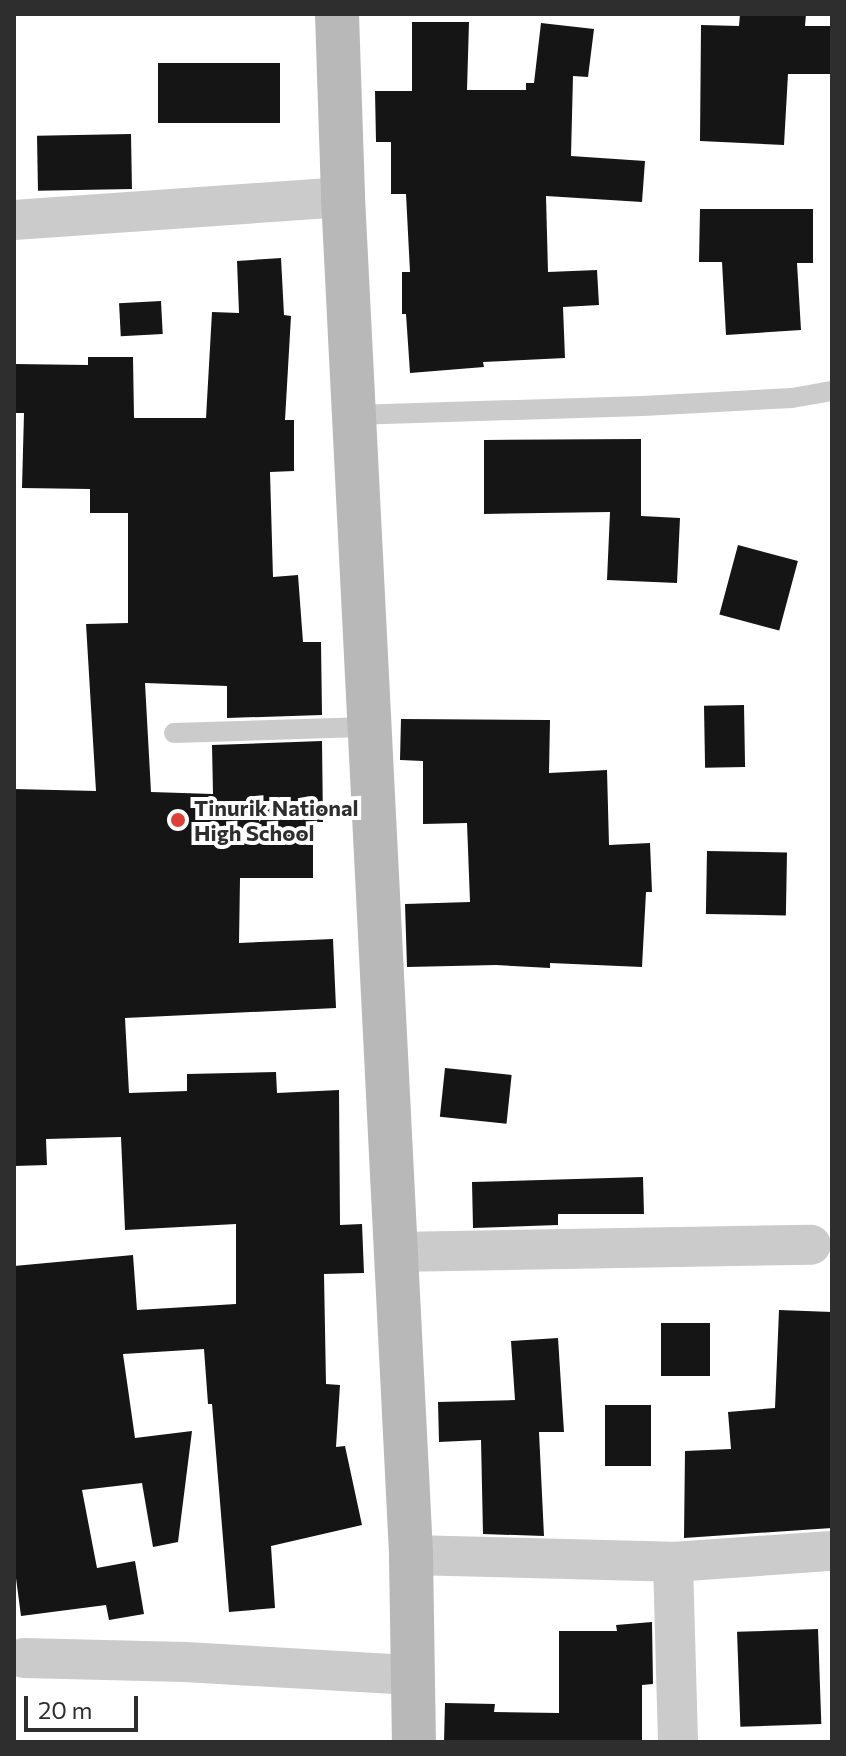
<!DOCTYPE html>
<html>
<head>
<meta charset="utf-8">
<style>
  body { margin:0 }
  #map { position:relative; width:846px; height:1756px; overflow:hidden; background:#fff; font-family:Commissioner,sans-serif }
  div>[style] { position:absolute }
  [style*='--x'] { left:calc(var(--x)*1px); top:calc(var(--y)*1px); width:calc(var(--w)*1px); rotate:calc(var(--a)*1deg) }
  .building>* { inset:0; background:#151515; transform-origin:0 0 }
  .lane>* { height:20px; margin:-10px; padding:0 10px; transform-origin:10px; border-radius:10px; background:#cbcbcb }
  .street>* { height:40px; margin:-20px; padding:0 20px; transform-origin:20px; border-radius:20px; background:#cbcbcb }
  .secondary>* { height:44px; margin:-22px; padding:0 22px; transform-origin:22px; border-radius:22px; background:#b8b8b8 }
  .dots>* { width:22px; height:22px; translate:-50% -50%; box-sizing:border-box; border:4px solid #fff; border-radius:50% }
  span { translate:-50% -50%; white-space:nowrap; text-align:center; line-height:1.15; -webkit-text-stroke:8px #fff; paint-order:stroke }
  .poi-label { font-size:22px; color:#2e2e2e; font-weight:700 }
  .left { translate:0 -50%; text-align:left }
  .frame { position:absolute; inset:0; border:16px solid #2e2e2e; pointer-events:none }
  .scale { position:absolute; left:24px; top:1696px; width:114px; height:36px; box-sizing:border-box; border:4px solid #2e2e2e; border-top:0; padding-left:10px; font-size:24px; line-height:28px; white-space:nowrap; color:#2e2e2e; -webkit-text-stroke:6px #fff; paint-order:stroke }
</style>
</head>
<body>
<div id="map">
  <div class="building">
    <div style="clip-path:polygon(740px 14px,806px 14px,805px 26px,832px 26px,832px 74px,788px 74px,784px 145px,700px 141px,701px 25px,739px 26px)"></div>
    <div style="clip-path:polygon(412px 22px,469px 22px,467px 90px,526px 90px,526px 83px,534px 83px,541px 23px,594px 29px,588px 77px,573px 76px,571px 156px,645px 161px,642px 202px,546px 196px,548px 272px,597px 270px,599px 305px,563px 307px,565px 358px,483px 362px,484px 367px,410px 373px,406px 314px,402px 314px,402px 272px,410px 272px,406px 194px,391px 194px,391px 142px,376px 142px,375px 91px,412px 91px)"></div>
    <div style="left:280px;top:63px;width:60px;height:122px;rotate:90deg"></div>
    <div style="left:131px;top:134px;width:55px;height:94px;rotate:89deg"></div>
    <div style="clip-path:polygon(700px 209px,813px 209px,813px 263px,797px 263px,801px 330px,726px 335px,722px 262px,699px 262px)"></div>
    <div style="clip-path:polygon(281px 258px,284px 315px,291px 316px,285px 420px,294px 420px,294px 471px,270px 472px,273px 577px,298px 575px,303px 642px,321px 642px,322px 715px,227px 718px,227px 686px,145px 683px,151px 792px,213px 794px,212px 745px,322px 741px,323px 822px,313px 822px,313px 878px,240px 878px,239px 943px,333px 939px,336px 1008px,125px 1018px,129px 1093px,187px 1091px,187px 1074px,276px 1072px,277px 1093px,339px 1090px,340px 1225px,362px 1224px,364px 1273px,324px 1274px,326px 1384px,340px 1385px,336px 1447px,345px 1446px,362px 1525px,271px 1546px,275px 1608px,229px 1612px,212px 1404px,208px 1404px,204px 1349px,123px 1354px,135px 1438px,192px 1431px,178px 1542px,153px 1547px,142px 1483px,82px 1490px,97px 1568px,135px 1561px,144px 1614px,109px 1620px,106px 1605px,21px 1616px,14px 1563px,14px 1266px,133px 1255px,137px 1310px,236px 1304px,236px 1224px,125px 1230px,121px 1137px,46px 1139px,47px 1165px,14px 1166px,14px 789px,96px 791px,86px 624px,128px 623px,128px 513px,90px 513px,90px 489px,22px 488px,24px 413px,14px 413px,14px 364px,88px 365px,88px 357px,133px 357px,134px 418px,206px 418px,212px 312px,239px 313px,237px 261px)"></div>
    <div style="left:161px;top:301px;width:33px;height:42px;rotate:87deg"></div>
    <div style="clip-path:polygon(641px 439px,641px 516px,680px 518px,677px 583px,607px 580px,610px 512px,484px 514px,484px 440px)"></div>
    <div style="left:738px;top:545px;width:62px;height:72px;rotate:15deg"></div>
    <div style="left:744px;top:705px;width:62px;height:40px;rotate:89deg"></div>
    <div style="clip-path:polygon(401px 719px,550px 720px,549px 773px,607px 770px,609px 845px,650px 843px,652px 892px,646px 892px,642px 967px,550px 963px,550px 968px,496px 965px,407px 967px,405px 904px,470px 902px,467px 823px,423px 824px,423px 761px,400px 760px)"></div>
    <div style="left:707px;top:851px;width:80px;height:63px;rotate:1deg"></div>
    <div style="left:445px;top:1068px;width:67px;height:49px;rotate:6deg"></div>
    <div style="clip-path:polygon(643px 1177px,644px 1214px,558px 1214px,558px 1225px,473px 1228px,472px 1182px)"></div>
    <div style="clip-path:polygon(779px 1310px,832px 1312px,832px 1528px,684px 1538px,685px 1451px,731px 1449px,728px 1412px,775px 1408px)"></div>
    <div style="left:661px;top:1323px;width:49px;height:53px"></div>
    <div style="clip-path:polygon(558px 1338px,564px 1432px,539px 1432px,544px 1536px,483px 1534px,481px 1440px,439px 1442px,438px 1402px,515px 1400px,511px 1341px)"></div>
    <div style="left:605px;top:1405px;width:46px;height:61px"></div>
    <div style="clip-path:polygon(652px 1622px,653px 1684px,642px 1685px,642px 1742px,444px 1742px,445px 1703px,495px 1704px,494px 1712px,559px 1713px,559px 1631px,617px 1631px,616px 1625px)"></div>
    <div style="left:818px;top:1629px;width:95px;height:81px;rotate:88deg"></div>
  </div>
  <div class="lane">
    <div style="--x:354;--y:415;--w:289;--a:-1.8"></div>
    <div style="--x:643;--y:406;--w:149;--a:-3.1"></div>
    <div style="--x:792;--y:398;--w:41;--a:-9.9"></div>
    <div style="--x:174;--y:733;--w:195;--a:-1.8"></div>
  </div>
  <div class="street">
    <div style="--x:14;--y:220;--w:330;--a:-4"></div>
    <div style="--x:395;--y:1252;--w:416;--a:-1"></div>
    <div style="--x:411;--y:1555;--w:262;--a:1.5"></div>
    <div style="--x:673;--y:1562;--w:159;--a:-4"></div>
    <div style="--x:673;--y:1562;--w:180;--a:88.4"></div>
    <div style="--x:24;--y:1658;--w:161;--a:1.4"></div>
    <div style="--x:185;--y:1662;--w:228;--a:3.3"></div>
  </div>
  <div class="secondary">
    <div style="--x:337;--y:14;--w:183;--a:88.1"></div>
    <div style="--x:343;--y:197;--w:1360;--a:87.13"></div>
    <div style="--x:411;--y:1555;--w:187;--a:89.1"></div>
  </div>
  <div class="dots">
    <div style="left:178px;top:820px;background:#db4139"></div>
  </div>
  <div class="poi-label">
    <span class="left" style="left:194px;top:820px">Tinurik National<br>High School</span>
  </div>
  <div class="frame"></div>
  <div class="scale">20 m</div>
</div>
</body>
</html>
